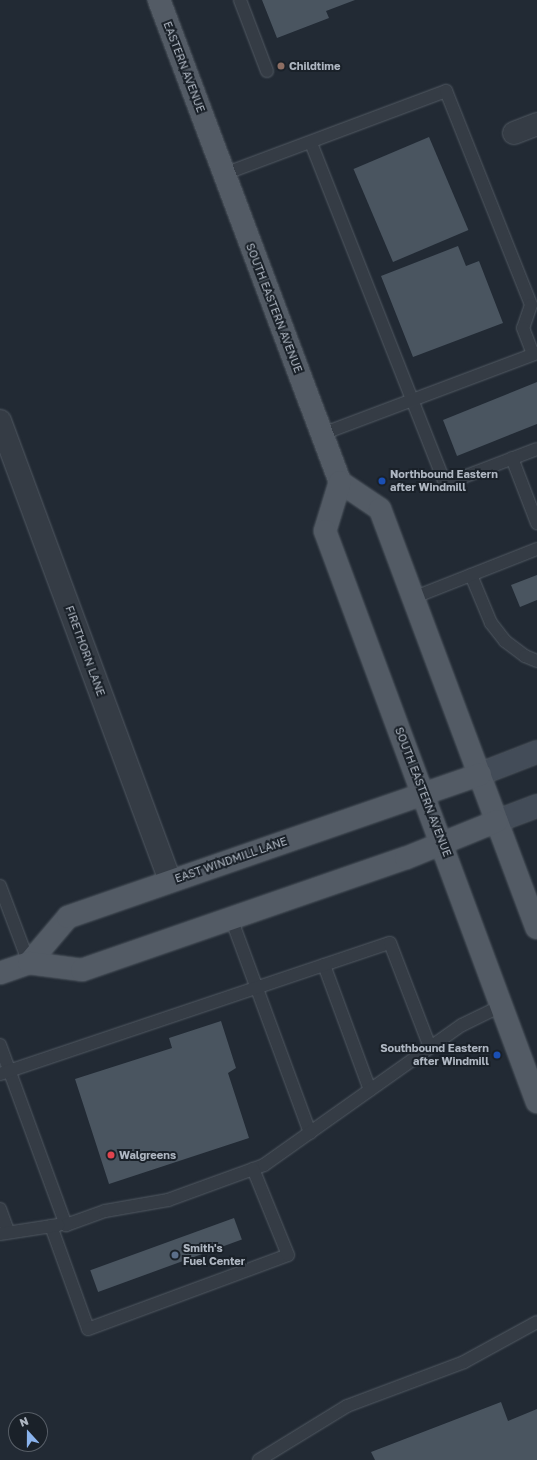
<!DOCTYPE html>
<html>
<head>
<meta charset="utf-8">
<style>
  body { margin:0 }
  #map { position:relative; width:537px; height:1460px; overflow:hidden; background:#222a34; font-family:"Golos Text",sans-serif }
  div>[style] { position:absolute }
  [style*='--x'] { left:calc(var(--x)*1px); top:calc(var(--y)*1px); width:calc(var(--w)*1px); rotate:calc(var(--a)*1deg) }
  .building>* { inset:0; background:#4a5560; transform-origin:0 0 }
  .roads { filter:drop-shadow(0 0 1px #525a63) drop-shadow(0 0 1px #525a63) }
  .lane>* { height:12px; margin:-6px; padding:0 6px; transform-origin:6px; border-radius:6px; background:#353c45 }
  .street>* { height:22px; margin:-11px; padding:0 11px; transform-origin:11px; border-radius:11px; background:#353c45 }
  .secondary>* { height:22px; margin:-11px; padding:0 11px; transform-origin:11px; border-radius:11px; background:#434c58 }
  .primary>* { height:22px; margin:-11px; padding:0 11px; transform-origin:11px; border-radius:11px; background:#535b65 }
  .dots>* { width:11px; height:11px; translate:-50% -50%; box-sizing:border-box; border:2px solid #1a2129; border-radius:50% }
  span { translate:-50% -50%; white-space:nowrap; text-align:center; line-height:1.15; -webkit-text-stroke:4px #1a2129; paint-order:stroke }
  .poi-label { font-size:11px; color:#afb7c2; font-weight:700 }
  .left { translate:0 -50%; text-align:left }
  .right { translate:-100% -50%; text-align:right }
  .street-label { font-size:11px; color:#afb7c2 }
  .north { position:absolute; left:8px; top:1412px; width:40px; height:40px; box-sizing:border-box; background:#1a2129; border:1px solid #565d66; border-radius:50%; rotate:339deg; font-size:11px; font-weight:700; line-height:16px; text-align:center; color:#afb7c2 }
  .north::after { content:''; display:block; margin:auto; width:14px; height:18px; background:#8ab3ec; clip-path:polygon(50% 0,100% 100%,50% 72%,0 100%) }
</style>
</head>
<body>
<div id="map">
  <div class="building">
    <div style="clip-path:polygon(262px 0,355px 0,326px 11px,329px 18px,277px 38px)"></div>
    <div style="left:429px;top:137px;width:101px;height:82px;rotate:67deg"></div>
    <div style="clip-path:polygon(458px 246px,466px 266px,479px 261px,503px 323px,413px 357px,381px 276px)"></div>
    <div style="clip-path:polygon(537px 382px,537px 424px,457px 456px,443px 420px)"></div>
    <div style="clip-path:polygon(537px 575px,537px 600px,520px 607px,511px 585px)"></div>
    <div style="clip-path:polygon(221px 1021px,236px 1068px,228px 1073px,249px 1138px,109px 1184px,75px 1079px,172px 1048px,169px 1038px)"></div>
    <div style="left:234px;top:1218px;width:23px;height:153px;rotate:70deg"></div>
    <div style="clip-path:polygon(501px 1402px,508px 1421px,537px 1409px,537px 1460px,375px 1460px,371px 1452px)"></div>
  </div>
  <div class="roads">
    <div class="lane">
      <div style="--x:240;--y:0;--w:76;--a:69.2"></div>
      <div style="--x:311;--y:143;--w:366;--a:68.5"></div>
      <div style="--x:445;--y:484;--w:98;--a:-20.8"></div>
      <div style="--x:224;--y:174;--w:237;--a:-20.5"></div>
      <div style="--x:446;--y:91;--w:230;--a:68.3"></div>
      <div style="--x:531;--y:305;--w:24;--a:109"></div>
      <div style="--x:523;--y:328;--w:28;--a:69"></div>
      <div style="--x:322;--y:434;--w:230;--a:-20.6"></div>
      <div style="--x:512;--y:458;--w:70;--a:69"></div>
      <div style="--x:471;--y:575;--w:52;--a:67.4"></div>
      <div style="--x:491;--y:623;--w:23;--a:52"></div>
      <div style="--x:505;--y:641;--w:25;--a:37"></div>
      <div style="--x:525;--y:656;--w:13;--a:23"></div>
      <div style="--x:415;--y:597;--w:131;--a:-21.5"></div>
      <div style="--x:0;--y:886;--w:82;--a:69.4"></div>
      <div style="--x:231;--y:918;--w:229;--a:69.8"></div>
      <div style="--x:324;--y:965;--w:133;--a:69.8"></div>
      <div style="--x:0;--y:1045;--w:192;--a:69.9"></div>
      <div style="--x:66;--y:1225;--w:41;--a:-19.7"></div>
      <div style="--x:105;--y:1211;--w:64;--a:-9.9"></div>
      <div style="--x:168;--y:1200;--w:102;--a:-20"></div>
      <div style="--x:264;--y:1165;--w:242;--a:-35.3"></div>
      <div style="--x:462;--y:1025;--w:43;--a:-26"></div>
      <div style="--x:0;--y:1074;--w:411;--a:-18.6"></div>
      <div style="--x:390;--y:943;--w:111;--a:69"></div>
      <div style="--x:0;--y:1209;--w:23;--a:70"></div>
      <div style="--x:51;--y:1226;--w:109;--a:70.2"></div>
      <div style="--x:88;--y:1329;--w:213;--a:-20.3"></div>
      <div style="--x:288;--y:1255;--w:93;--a:-112.1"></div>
      <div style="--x:0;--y:1234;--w:59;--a:-8.8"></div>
      <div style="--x:259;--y:1460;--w:103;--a:-31.5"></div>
      <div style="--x:347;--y:1406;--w:125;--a:-20.6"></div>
      <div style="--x:464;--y:1362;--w:83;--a:-28.7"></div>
    </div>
    <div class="street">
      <div style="--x:514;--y:133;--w:25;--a:-21"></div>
      <div style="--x:0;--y:421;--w:490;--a:69.7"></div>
    </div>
    <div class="secondary">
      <div style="--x:480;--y:774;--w:61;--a:-21.1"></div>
      <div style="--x:497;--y:821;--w:43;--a:-20.6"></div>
    </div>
    <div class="primary">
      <div style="--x:159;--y:0;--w:515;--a:69.42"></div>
      <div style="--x:340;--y:482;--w:48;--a:34"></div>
      <div style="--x:380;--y:509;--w:447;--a:69.5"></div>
      <div style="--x:340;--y:482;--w:51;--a:107"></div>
      <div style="--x:325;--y:531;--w:609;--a:69.63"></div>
      <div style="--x:29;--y:963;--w:60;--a:-49.7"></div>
      <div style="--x:68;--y:917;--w:436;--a:-19.1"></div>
      <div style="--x:0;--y:973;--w:31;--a:-19"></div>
      <div style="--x:29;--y:963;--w:53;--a:7.5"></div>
      <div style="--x:82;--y:970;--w:343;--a:-19.1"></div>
      <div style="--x:406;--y:858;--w:98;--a:-22.1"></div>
    </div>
  </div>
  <div class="dots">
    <div style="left:281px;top:66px;background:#8d6e63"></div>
    <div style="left:382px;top:481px;background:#1a4fb4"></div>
    <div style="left:497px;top:1055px;background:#1a4fb4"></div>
    <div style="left:111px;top:1155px;background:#e0444e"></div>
    <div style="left:175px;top:1255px;background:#5c6f8a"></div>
  </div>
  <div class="poi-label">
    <span class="left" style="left:289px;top:66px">Childtime</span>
    <span class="left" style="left:390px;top:481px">Northbound Eastern<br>after Windmill</span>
    <span class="right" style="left:489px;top:1055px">Southbound Eastern<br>after Windmill</span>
    <span class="left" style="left:119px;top:1155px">Walgreens</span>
    <span class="left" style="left:183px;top:1255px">Smith's<br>Fuel Center</span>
  </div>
  <div class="street-label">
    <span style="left:184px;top:67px;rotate:69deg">EASTERN AVENUE</span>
    <span style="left:274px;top:308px;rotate:69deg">SOUTH EASTERN AVENUE</span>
    <span style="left:85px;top:651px;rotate:70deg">FIRETHORN LANE</span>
    <span style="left:423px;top:792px;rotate:69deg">SOUTH EASTERN AVENUE</span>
    <span style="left:231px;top:860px;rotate:-19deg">EAST WINDMILL LANE</span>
  </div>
  <div class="north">N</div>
</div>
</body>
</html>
